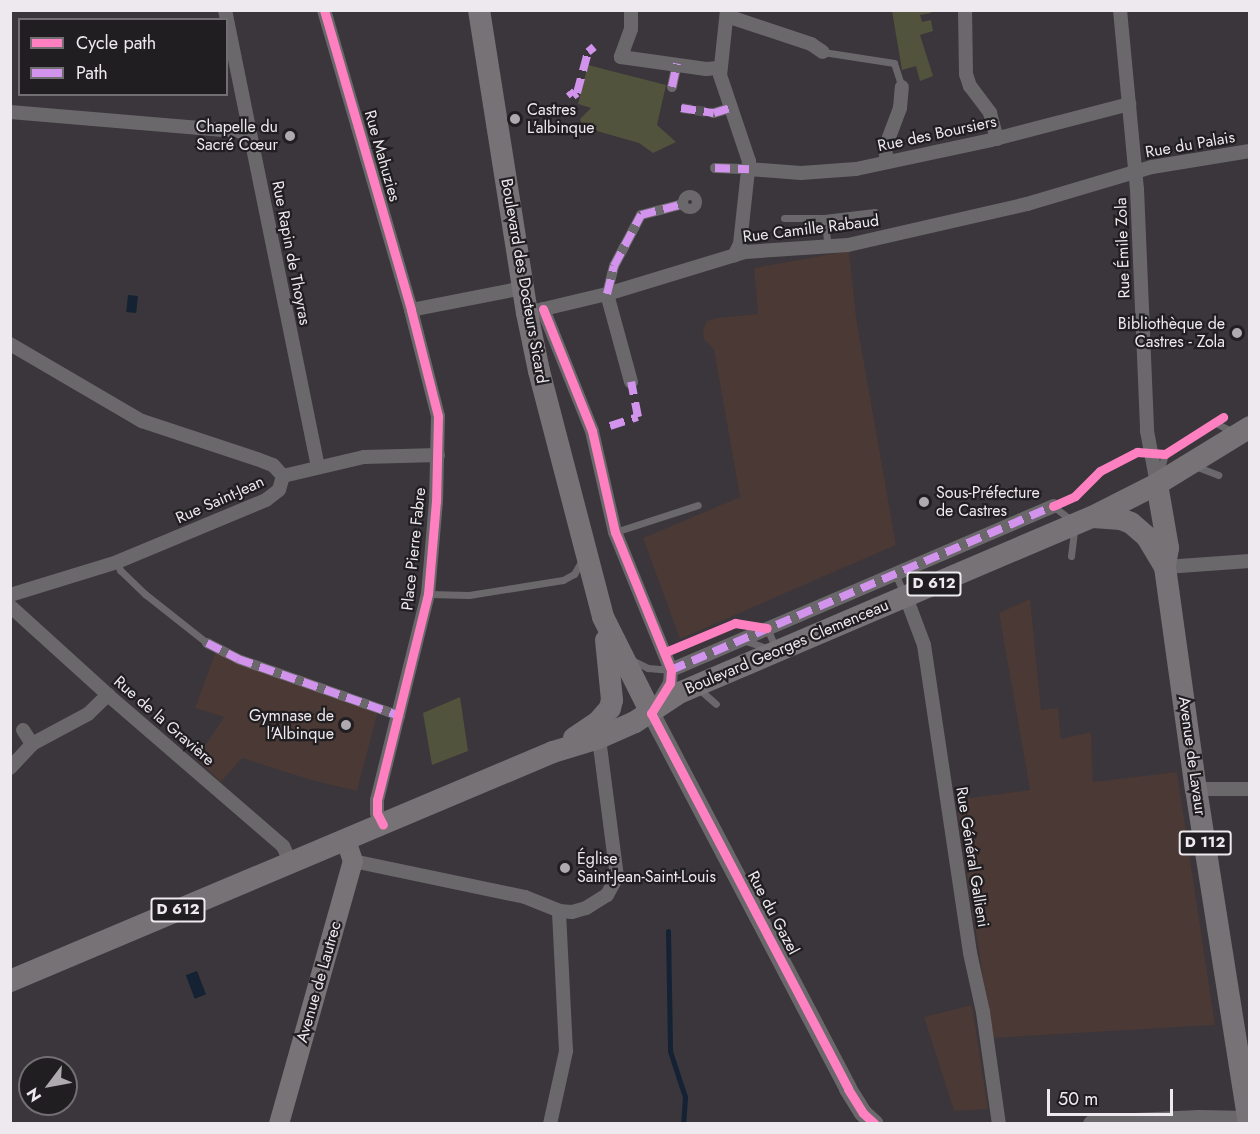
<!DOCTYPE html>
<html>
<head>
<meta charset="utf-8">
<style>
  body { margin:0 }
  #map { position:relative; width:1260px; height:1134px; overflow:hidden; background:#3a363b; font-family:Jost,sans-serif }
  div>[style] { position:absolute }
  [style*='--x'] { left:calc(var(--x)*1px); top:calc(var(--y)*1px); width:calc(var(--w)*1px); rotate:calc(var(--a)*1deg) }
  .education>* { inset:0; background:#4a3934 }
  .green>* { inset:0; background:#51533d }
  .water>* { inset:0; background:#142234; transform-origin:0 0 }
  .stream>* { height:5px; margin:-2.5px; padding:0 2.5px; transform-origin:2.5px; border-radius:2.5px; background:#142234 }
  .pedestrian-tunnel>* { height:10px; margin-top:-5px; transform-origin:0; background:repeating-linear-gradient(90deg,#555156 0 10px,transparent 0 15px) }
  .service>* { height:7px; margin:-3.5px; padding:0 3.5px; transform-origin:3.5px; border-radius:3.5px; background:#6b686c }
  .pedestrian>* { height:10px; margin:-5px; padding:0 5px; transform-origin:5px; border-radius:5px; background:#6b686c }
  .pedestrian>.ring { margin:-5px; padding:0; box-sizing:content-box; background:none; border:10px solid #6b686c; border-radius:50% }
  .minor>* { height:14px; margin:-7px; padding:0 7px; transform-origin:7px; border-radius:7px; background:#6b686c }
  .tertiary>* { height:18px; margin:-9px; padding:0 9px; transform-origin:9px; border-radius:9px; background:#6b686c }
  .secondary>* { height:20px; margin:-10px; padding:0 10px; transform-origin:10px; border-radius:10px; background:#777377 }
  .primary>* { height:22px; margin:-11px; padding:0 11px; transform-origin:11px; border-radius:11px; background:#767276 }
  .quiet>* { height:8px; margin-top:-4px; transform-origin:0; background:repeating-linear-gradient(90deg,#d193ec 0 15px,transparent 0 23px) }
  .cycleway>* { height:9px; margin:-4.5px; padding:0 4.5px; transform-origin:4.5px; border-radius:4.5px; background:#ff80c0 }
  .dots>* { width:16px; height:16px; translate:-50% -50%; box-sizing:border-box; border:3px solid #201e21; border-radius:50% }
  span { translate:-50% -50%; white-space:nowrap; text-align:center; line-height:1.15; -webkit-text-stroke:4.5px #201e21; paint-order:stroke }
  .shield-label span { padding:2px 4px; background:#201e21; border:2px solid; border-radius:4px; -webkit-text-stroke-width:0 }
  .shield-label { font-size:15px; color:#ede9ee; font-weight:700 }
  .poi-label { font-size:16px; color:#ede9ee }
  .left { translate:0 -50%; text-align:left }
  .right { translate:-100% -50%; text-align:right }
  .street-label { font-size:16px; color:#ede9ee }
  .frame { position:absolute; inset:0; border:12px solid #ede9ee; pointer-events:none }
  .legend { position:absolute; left:18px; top:18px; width:210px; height:78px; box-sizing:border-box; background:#201e21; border:2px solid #726f73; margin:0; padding:8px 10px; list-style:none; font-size:18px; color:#ede9ee }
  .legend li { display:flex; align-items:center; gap:12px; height:30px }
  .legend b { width:30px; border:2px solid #726f73 }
  .north { position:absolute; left:18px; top:1056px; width:60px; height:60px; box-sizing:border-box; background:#201e21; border:2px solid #726f73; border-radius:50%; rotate:238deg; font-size:16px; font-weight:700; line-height:24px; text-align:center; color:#ede9ee }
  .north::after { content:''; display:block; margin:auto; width:21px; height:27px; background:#aeaaaf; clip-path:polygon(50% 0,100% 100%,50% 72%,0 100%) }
  .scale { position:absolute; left:1047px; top:1089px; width:126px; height:27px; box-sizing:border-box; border:3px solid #ede9ee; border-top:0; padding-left:8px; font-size:18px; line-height:21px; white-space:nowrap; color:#ede9ee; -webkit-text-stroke:4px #201e21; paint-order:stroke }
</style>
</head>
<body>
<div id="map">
  <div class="education">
    <div style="clip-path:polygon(849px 251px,856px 317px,896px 545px,680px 639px,643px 538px,740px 497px,714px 350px,704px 339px,703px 330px,707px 321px,717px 318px,758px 314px,754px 268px)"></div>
    <div style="clip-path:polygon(1030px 599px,1041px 710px,1058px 708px,1061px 739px,1091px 732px,1093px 782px,1177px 772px,1215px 1025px,992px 1038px,956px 800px,1030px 790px,999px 613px)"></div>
    <div style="clip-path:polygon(216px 651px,378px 711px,357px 791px,311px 780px,242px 758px,221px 782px,196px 759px,224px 717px,195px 708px)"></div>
    <div style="clip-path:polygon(972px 1005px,988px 1109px,954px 1111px,924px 1017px)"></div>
  </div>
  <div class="green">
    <div style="clip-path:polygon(892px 11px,931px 11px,931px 13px,920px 15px,922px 22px,931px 20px,933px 31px,920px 35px,933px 76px,920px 81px,916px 66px,902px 70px)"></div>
    <div style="clip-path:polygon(588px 65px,666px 85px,657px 125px,676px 142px,653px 153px,639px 143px,583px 127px,580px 119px,591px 108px,578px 104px)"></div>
    <div style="clip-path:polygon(460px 697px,468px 751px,432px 765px,423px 713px)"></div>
  </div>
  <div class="water">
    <div style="left:128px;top:295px;width:10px;height:17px;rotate:6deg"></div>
    <div style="left:197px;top:971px;width:25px;height:12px;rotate:69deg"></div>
  </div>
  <div class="stream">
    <div style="--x:668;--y:931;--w:120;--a:89"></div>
    <div style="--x:670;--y:1051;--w:48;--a:71.9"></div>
    <div style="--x:685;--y:1097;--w:27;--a:94"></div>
  </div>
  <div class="pedestrian-tunnel">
    <div style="--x:681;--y:108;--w:33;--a:9"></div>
  </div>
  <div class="service">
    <div style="--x:823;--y:52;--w:72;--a:8.8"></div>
    <div style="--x:894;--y:63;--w:25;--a:72"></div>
    <div style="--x:784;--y:218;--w:40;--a:0"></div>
    <div style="--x:824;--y:218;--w:51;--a:-6.7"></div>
    <div style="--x:824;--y:218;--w:28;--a:82"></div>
    <div style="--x:1214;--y:422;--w:21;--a:28"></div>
    <div style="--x:1195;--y:466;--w:25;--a:21"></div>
    <div style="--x:1159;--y:475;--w:22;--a:-74"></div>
    <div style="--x:1165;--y:454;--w:69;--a:-32.5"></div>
    <div style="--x:1053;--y:506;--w:24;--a:38"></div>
    <div style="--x:615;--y:532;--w:87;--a:-18"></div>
    <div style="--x:1071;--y:556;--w:26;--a:-83"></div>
    <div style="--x:117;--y:562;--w:9;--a:69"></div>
    <div style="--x:120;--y:570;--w:35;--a:44"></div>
    <div style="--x:145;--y:594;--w:79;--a:38.3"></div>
    <div style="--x:895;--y:573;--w:23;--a:67"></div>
    <div style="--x:428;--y:594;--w:41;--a:1.4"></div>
    <div style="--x:469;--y:595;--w:95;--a:-9.1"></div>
    <div style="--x:563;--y:580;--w:13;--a:-29"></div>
    <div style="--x:574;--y:574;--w:16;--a:-60"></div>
    <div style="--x:767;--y:628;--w:23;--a:67"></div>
    <div style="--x:743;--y:640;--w:28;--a:19"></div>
    <div style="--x:632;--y:660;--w:18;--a:27"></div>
    <div style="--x:648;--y:668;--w:23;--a:5"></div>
    <div style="--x:700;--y:690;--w:21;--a:41"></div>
  </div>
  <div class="pedestrian">
    <div style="--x:672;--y:87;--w:24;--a:-78"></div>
    <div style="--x:714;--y:113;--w:17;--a:-17"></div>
    <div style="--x:715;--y:168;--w:34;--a:2"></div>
    <div class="ring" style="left:683px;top:195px;width:4px;height:4px"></div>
    <div style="--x:607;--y:294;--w:29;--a:-76"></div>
    <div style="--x:614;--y:266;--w:58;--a:-62.1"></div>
    <div style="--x:641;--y:215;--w:43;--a:-14.7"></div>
    <div style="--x:207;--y:643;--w:35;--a:27"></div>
    <div style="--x:238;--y:659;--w:172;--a:19.4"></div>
  </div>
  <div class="minor">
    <div style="--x:225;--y:10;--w:466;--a:78.5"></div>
    <div style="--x:324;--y:10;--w:312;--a:73.8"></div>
    <div style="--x:411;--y:310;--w:109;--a:75.7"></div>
    <div style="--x:438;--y:416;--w:85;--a:91.3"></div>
    <div style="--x:436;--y:501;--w:93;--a:94.9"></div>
    <div style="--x:428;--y:594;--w:212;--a:103.9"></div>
    <div style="--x:377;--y:800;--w:13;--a:90"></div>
    <div style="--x:377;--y:813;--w:13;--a:63"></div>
    <div style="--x:631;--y:10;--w:19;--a:90"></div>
    <div style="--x:631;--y:29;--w:30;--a:110"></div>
    <div style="--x:621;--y:57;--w:86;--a:8"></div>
    <div style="--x:706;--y:69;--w:13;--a:-4"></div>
    <div style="--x:727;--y:10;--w:65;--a:96.1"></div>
    <div style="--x:720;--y:75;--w:91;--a:71.4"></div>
    <div style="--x:749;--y:161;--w:83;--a:96.2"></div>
    <div style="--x:740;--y:244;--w:13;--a:117"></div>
    <div style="--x:965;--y:10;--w:64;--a:89.1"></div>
    <div style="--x:966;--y:74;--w:13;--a:72"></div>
    <div style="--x:970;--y:86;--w:34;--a:53"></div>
    <div style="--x:990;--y:113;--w:27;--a:75"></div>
    <div style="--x:1120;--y:10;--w:180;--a:84.6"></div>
    <div style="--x:1137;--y:189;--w:242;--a:87.6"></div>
    <div style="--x:1147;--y:431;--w:54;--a:79.3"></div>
    <div style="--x:727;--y:16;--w:89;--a:18.4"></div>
    <div style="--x:811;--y:44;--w:14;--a:34"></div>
    <div style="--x:10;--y:112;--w:241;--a:4.8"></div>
    <div style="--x:887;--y:162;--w:14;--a:-98"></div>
    <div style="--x:885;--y:148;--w:43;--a:-69.4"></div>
    <div style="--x:900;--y:108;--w:21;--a:-85"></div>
    <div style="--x:749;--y:169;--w:52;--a:4.4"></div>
    <div style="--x:801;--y:173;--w:55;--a:-4.2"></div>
    <div style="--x:856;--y:169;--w:138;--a:-12.1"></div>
    <div style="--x:991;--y:140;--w:143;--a:-14.6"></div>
    <div style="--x:607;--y:294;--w:91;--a:74.7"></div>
    <div style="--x:543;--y:309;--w:131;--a:68.1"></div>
    <div style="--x:592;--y:431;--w:104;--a:77.2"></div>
    <div style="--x:615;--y:532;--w:149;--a:67.9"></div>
    <div style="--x:671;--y:670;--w:13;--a:94"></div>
    <div style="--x:670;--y:683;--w:21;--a:121"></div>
    <div style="--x:411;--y:310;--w:114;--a:-11.1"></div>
    <div style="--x:527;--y:313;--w:82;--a:-13.4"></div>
    <div style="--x:607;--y:294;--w:144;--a:-16.9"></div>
    <div style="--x:745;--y:252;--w:103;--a:-3.9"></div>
    <div style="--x:848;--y:245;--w:184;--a:-12.9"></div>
    <div style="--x:1027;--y:204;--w:130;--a:-16.5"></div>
    <div style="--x:1152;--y:167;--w:99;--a:-9.3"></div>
    <div style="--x:10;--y:344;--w:153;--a:30.3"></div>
    <div style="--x:142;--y:421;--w:121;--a:18.3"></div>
    <div style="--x:257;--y:459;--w:17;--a:21"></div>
    <div style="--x:273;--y:465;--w:15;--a:48"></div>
    <div style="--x:283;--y:476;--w:83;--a:-13.2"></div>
    <div style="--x:364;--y:457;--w:74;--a:-1.5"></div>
    <div style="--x:1165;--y:567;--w:85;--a:-4"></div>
    <div style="--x:10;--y:595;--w:112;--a:-17.1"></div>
    <div style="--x:117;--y:562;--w:161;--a:-22.6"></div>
    <div style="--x:266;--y:500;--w:16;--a:-38"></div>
    <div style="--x:279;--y:490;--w:15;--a:-74"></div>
    <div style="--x:906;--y:597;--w:51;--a:69.4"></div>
    <div style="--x:924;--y:645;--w:311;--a:81.5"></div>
    <div style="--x:970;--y:953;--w:60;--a:77.6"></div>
    <div style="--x:983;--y:1012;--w:113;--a:81.9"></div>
    <div style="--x:10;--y:606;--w:132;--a:42.2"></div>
    <div style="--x:108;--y:695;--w:231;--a:40.8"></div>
    <div style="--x:283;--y:846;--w:19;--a:65"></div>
    <div style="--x:671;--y:670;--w:416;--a:-23.2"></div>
    <div style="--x:23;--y:730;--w:17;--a:57"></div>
    <div style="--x:10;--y:768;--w:33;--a:-47"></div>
    <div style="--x:32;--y:744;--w:64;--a:-28.2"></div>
    <div style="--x:88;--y:714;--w:28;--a:-44"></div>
    <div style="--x:1196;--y:789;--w:54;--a:0"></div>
    <div style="--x:353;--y:861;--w:176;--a:11.8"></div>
    <div style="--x:525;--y:897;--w:37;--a:22"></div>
    <div style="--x:559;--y:911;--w:13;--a:4"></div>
    <div style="--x:572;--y:912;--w:15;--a:-16"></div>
    <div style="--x:586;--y:908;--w:25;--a:-32"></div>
    <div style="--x:607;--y:895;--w:21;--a:-61"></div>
    <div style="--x:617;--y:877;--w:140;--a:-97.4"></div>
    <div style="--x:550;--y:1124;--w:75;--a:-77.6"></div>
    <div style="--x:566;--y:1051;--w:140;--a:-92.9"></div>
  </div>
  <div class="tertiary">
    <div style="--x:651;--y:713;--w:424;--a:62.3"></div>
    <div style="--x:848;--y:1089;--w:28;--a:58"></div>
    <div style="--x:863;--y:1113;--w:16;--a:43"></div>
    <div style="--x:1092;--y:1124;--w:107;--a:-2.7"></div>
    <div style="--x:1199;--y:1119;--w:51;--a:1.1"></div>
  </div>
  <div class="secondary">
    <div style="--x:279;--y:1124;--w:273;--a:-74.3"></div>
    <div style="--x:353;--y:861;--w:21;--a:-109"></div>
  </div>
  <div class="primary">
    <div style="--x:479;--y:10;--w:307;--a:81"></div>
    <div style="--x:527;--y:313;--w:59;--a:78.3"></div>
    <div style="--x:539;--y:371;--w:254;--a:75.4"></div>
    <div style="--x:603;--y:617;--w:107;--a:63.4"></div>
    <div style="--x:1157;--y:484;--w:65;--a:80.2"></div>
    <div style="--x:1168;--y:548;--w:17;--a:100"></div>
    <div style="--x:1093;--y:517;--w:28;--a:4"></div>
    <div style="--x:1121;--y:519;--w:11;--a:22"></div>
    <div style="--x:1131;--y:523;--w:21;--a:41"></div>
    <div style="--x:1147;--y:537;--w:35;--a:59"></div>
    <div style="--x:1165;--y:567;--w:224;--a:82.1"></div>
    <div style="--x:1196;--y:789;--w:339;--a:81"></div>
    <div style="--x:574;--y:738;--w:29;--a:-34"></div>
    <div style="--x:598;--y:722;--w:18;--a:-49"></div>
    <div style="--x:610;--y:708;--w:8;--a:-76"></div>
    <div style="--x:612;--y:700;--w:60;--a:-95.7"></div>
    <div style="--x:10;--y:981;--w:589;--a:-22.87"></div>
    <div style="--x:553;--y:752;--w:48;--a:-16.9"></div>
    <div style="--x:599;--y:738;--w:39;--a:-24"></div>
    <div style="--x:635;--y:722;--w:53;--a:-33.4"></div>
    <div style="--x:679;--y:693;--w:449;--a:-23.1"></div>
    <div style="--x:1092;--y:517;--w:73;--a:-26.9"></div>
    <div style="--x:1157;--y:484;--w:109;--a:-31.5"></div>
  </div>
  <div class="quiet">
    <div style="--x:672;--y:87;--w:24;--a:-78"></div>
    <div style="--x:569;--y:91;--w:6;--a:51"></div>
    <div style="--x:573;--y:96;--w:5;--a:-37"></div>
    <div style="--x:577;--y:93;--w:42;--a:-75"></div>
    <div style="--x:588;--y:52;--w:8;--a:-40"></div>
    <div style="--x:681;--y:108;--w:33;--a:9"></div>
    <div style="--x:714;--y:113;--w:17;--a:-17"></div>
    <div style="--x:715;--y:168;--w:34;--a:2"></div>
    <div style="--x:607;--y:294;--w:29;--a:-76"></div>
    <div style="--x:614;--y:266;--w:58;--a:-62.1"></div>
    <div style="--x:641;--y:215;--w:43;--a:-14.7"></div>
    <div style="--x:610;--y:426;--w:29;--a:-18"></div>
    <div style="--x:638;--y:417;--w:36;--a:-101"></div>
    <div style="--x:207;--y:643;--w:35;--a:27"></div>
    <div style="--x:238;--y:659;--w:172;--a:19.4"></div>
    <div style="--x:671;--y:670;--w:416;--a:-23.2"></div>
  </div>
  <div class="cycleway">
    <div style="--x:324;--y:10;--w:312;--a:73.8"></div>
    <div style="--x:411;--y:310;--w:109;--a:75.7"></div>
    <div style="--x:438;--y:416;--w:85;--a:91.3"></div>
    <div style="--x:436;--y:501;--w:93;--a:94.9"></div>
    <div style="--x:428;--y:594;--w:212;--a:103.9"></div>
    <div style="--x:377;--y:800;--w:13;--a:90"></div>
    <div style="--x:377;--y:813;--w:13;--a:63"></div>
    <div style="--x:543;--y:309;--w:131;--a:68.1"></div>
    <div style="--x:592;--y:431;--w:104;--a:77.2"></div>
    <div style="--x:615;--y:532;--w:149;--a:67.9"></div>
    <div style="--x:671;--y:670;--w:13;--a:94"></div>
    <div style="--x:670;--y:683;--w:36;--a:122"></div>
    <div style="--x:651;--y:713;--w:424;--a:62.3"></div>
    <div style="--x:848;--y:1089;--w:28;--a:58"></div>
    <div style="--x:863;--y:1113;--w:16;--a:43"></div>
    <div style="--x:1053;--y:506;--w:24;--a:-24"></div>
    <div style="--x:1075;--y:496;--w:35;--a:-45"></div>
    <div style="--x:1100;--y:471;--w:42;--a:-27.2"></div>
    <div style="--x:1137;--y:452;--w:28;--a:4"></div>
    <div style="--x:1165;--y:454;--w:69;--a:-32.5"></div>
    <div style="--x:668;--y:651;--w:73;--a:-22.7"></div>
    <div style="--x:735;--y:623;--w:32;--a:9"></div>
  </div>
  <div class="dots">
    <div style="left:515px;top:119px;background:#aeaaaf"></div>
    <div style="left:290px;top:136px;background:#aeaaaf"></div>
    <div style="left:1237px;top:333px;background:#aeaaaf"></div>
    <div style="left:924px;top:502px;background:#aeaaaf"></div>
    <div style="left:346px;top:725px;background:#aeaaaf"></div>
    <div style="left:565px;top:868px;background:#aeaaaf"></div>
  </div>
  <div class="shield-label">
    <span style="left:934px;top:584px">D 612</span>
    <span style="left:1205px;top:843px">D 112</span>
    <span style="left:178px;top:910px">D 612</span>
  </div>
  <div class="poi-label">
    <span class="left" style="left:527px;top:119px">Castres<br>L'albinque</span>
    <span class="right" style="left:278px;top:136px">Chapelle du<br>Sacré Cœur</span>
    <span class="right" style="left:1225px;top:333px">Bibliothèque de<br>Castres - Zola</span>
    <span class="left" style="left:936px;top:502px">Sous-Préfecture<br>de Castres</span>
    <span class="right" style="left:334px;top:725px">Gymnase de<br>l'Albinque</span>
    <span class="left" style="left:577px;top:868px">Église<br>Saint-Jean-Saint-Louis</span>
  </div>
  <div class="street-label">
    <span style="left:937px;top:134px;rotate:-12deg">Rue des Boursiers</span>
    <span style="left:1190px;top:145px;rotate:-10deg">Rue du Palais</span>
    <span style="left:382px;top:156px;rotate:74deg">Rue Mahuzies</span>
    <span style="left:811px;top:229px;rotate:-7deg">Rue Camille Rabaud</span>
    <span style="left:1123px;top:248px;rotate:-92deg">Rue Émile Zola</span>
    <span style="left:291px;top:253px;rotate:79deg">Rue Rapin de Thoyras</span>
    <span style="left:524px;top:281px;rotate:80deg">Boulevard des Docteurs Sicard</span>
    <span style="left:220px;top:500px;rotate:-24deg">Rue Saint-Jean</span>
    <span style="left:414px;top:549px;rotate:-84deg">Place Pierre Fabre</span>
    <span style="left:787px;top:647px;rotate:-23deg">Boulevard Georges Clemenceau</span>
    <span style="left:164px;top:721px;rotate:41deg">Rue de la Gravière</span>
    <span style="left:1192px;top:756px;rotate:82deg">Avenue de Lavaur</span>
    <span style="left:972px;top:857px;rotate:81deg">Rue Général Gallieni</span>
    <span style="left:773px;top:913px;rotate:62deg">Rue du Gazel</span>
    <span style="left:319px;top:982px;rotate:-74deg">Avenue de Lautrec</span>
  </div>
  <div class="frame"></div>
  <ul class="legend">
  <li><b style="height:8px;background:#ff80c0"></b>Cycle path</li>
  <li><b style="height:8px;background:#d193ec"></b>Path</li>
  </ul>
  <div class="north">N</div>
  <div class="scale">50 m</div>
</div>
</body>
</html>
